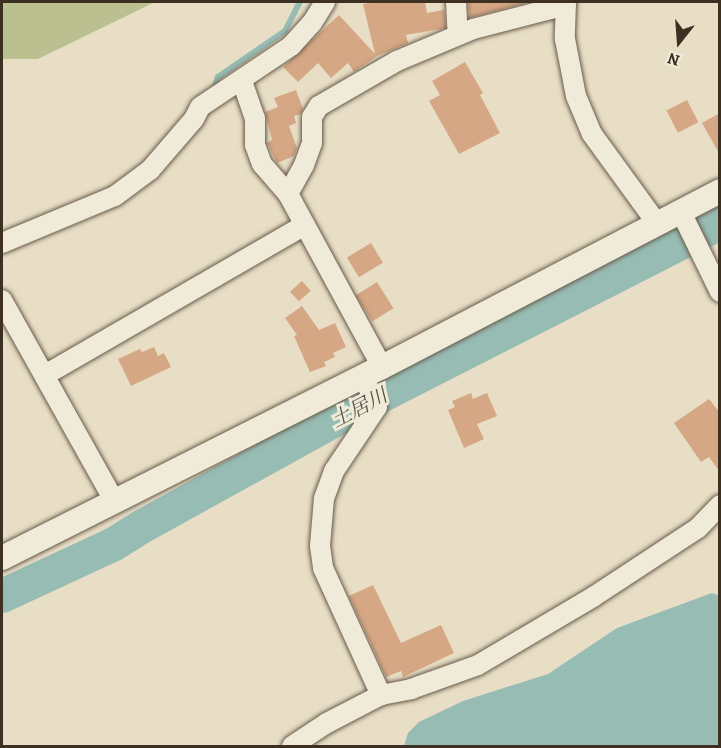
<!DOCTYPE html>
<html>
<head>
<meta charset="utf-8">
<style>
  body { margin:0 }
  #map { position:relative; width:721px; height:748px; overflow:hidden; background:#e8dec5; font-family:Alegreya,"Noto Serif JP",serif }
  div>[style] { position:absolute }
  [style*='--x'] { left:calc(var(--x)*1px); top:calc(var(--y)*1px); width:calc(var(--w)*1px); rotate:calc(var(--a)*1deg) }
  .green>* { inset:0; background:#bbc091 }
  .water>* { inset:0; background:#97bcb4 }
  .stream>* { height:6px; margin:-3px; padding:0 3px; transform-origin:3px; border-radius:3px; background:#97bcb4 }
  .river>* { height:34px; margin:-17px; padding:0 17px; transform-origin:17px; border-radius:17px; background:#97bcb4 }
  .building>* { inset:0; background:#d6a784; transform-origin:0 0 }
  .roads { filter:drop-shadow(0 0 2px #685b4b) drop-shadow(0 0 2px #685b4b) }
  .minor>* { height:20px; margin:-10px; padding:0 10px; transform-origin:10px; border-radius:10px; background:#f0ead9 }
  .tertiary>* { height:24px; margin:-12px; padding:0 12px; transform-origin:12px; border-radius:12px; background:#f0ead9 }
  span { translate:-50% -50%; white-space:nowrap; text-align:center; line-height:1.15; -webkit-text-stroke:6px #f0ead9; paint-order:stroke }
  .water-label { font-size:20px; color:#545246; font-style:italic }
  .frame { position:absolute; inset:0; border:3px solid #3d2f22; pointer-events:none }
  .north { position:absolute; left:649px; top:12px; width:60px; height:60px; -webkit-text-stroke:4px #f0ead9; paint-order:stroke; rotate:197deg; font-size:16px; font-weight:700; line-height:24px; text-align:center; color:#3d2f22 }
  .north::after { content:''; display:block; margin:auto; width:21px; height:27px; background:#3d2f22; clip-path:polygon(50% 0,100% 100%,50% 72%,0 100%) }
</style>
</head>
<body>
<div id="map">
  <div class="green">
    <div style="clip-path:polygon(2px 2px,155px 2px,38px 59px,2px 59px)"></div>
  </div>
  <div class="water">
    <div style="clip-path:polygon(712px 593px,720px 596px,719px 746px,404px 746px,408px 733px,419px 722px,463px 701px,548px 674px,617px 628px)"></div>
  </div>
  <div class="stream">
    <div style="--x:213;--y:93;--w:17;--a:-73"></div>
    <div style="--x:218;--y:77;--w:81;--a:-34.5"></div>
    <div style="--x:285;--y:31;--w:33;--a:-63"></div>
  </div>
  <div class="river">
    <div style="--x:2;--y:596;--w:123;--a:-24.9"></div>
    <div style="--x:114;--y:544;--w:34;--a:-32"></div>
    <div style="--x:143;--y:526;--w:247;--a:-28.9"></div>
    <div style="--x:359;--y:407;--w:405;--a:-27"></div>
  </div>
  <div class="building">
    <div style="clip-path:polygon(375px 2px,425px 2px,427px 13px,444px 10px,446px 28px,406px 35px,408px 43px,377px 56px,354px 72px,348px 63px,331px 78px,318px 63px,298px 82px,283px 67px,339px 15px,375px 54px,363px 4px)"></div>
    <div style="clip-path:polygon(468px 2px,530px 2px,469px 18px)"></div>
    <div style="clip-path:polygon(465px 62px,483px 93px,480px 95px,500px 133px,459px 154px,429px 101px,440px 95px,432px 81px)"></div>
    <div style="clip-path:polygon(296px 90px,303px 109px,301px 114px,294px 116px,296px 123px,289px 126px,297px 148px,294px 156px,277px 163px,267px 143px,272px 140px,265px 112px,278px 107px,274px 98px)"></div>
    <div style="left:687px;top:100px;width:25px;height:23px;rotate:63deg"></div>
    <div style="clip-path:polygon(720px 113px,720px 155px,702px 123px)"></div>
    <div style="left:371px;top:243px;width:23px;height:28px;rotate:59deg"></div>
    <div style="left:302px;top:281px;width:13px;height:16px;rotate:48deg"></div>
    <div style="left:377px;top:282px;width:31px;height:25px;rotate:58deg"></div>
    <div style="clip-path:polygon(302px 306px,319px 330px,335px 323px,346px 347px,333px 353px,335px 357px,324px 362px,326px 366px,310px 372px,294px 336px,297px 335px,285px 318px)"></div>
    <div style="clip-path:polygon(154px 347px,158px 356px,164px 353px,171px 367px,131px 386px,118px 359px,140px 349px,142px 352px)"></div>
    <div style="clip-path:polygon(471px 393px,473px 399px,487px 393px,497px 416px,477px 424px,484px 439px,464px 448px,448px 410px,455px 407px,452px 401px)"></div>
    <div style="clip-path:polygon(709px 399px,720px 413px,720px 472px,709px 457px,701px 462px,674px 423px)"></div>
    <div style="clip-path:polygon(373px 585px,401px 643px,441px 625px,454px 653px,403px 677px,401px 671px,386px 677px,349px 596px)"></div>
  </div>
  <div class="roads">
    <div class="minor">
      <div style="--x:456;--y:2;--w:33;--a:87"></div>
      <div style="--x:566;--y:2;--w:37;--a:92"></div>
      <div style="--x:565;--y:39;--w:58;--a:79.1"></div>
      <div style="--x:576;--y:96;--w:41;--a:67.2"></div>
      <div style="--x:592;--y:134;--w:112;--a:54"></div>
      <div style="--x:242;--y:81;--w:39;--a:71"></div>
      <div style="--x:255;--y:118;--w:27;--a:90"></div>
      <div style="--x:255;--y:145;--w:20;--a:70"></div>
      <div style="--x:262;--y:164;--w:40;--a:49"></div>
      <div style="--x:681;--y:212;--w:89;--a:64"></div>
      <div style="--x:2;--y:243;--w:122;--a:-22.6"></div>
      <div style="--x:115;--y:196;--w:44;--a:-36.6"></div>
      <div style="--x:150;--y:170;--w:67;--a:-49.2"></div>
      <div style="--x:194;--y:119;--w:13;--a:-63"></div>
      <div style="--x:200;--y:107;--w:110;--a:-33.8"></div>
      <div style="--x:291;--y:46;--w:31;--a:-48"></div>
      <div style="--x:312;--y:23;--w:25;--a:-58"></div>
      <div style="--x:2;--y:300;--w:231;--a:60.8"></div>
      <div style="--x:382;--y:367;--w:197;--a:-118.5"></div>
      <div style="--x:288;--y:194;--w:33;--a:-61"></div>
      <div style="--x:304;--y:165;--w:23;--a:-70"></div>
      <div style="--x:312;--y:143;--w:26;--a:-90"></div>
      <div style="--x:312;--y:117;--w:13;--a:-58"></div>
      <div style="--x:319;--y:106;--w:90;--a:-30"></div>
      <div style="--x:397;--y:61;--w:82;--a:-22.8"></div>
      <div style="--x:473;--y:29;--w:96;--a:-14.5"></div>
      <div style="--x:45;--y:375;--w:300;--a:-30"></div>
      <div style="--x:363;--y:376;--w:34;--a:66"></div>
      <div style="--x:377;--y:407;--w:77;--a:123.9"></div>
      <div style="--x:334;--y:471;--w:29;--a:110"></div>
      <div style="--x:324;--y:498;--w:48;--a:94.8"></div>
      <div style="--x:320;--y:546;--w:22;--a:82"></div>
      <div style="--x:323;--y:568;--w:140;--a:65.5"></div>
      <div style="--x:292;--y:746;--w:42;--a:-33.3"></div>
      <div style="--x:327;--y:723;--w:61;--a:-27.4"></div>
      <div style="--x:381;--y:695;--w:31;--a:-11"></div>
      <div style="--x:411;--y:689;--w:71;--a:-19.7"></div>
      <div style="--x:478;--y:665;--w:134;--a:-30.6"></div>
      <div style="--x:593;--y:597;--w:126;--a:-33.3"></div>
      <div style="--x:698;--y:528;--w:32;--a:-46"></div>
    </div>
    <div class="tertiary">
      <div style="--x:2;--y:558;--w:425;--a:-26.7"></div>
      <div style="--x:382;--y:367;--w:381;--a:-27.5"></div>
    </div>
  </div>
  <div class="water-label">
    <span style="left:359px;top:408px;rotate:-28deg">土居川</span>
  </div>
  <div class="frame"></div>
  <div class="north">N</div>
</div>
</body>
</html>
